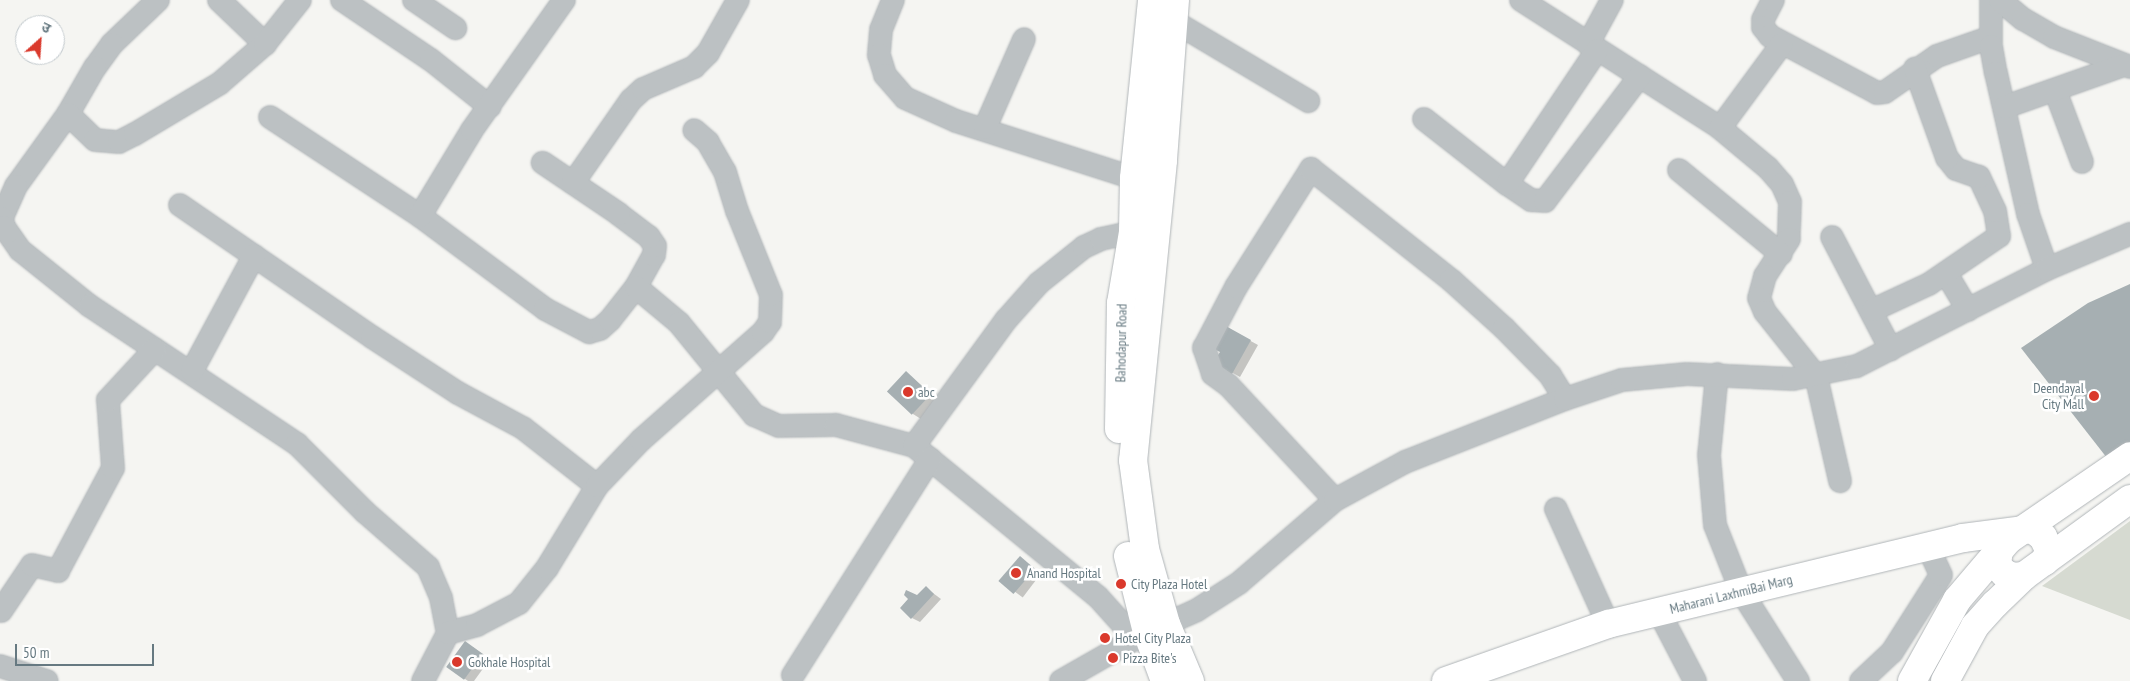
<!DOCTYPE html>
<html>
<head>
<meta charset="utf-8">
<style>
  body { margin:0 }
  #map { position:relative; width:2130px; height:681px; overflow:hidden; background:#f5f5f2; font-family:"PT Sans Narrow","Noto Sans Devanagari",sans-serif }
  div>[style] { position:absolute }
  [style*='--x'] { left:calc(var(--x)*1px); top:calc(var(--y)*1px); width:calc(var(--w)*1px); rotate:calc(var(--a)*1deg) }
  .green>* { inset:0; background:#d6dad1 }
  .shadow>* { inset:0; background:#0003; transform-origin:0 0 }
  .building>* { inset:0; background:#a6afb2; transform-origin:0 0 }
  .roads { filter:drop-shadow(0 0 1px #b0b5b8) drop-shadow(0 0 1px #b0b5b8) }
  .minor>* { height:22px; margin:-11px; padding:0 11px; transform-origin:11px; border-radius:11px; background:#bcc1c3 }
  .major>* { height:28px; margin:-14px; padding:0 14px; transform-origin:14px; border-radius:14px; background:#fff }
  .highway>* { height:28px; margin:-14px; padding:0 14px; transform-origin:14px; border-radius:14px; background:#fff }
  .dots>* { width:14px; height:14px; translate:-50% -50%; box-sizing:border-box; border:2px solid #fff; border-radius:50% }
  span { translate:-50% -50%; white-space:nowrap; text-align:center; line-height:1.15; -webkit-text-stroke:5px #fff; paint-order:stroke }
  .street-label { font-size:14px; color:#667981 }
  .poi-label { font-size:14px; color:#667981 }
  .right { translate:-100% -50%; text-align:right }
  .left { translate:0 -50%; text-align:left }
  .north { position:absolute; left:15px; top:15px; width:50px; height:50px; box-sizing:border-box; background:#fff; border:1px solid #c2c9cd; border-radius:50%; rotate:26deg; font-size:14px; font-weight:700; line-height:20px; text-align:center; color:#667981 }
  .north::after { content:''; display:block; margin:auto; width:18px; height:22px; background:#da392c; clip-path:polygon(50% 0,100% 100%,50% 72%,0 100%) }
  .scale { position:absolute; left:15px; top:644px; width:139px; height:22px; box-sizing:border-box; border:2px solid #667981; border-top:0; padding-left:6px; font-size:15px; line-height:18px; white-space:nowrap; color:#667981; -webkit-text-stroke:4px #fff; paint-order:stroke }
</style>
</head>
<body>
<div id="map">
  <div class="green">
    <div style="clip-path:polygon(2130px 521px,2130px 620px,2042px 586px)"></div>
  </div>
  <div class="shadow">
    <div style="clip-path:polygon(1225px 327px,1258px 345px,1240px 377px,1215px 363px,1221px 352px)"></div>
    <div style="clip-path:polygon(906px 373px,938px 399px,921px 419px,913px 414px)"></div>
    <div style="left:1020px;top:558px;width:26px;height:30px;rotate:37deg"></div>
    <div style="clip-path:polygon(926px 588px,941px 599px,920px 622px,912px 618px,917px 597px)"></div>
    <div style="clip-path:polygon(473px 647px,490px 659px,474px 681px,468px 681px,448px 667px)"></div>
  </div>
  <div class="building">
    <div style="clip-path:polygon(2130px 284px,2130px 443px,2107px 458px,2021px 348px,2088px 303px)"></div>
    <div style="clip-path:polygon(1224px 325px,1251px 340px,1232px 374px,1213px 363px,1220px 352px,1212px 348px)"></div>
    <div style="left:906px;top:371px;width:34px;height:28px;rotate:43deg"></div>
    <div style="left:1020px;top:556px;width:20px;height:33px;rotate:41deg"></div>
    <div style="clip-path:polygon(926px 586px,934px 594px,911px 619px,900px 608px,908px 599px,904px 595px,906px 590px,917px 595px)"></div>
    <div style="left:465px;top:641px;width:22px;height:32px;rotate:36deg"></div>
  </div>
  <div class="roads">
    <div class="minor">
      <div style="--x:158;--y:0;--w:64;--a:136.3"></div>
      <div style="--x:112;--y:44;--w:29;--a:126"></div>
      <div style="--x:95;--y:67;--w:54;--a:119.9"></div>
      <div style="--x:68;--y:114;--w:89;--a:125.8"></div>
      <div style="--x:16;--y:186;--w:35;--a:114"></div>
      <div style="--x:2;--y:218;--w:9;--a:77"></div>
      <div style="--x:4;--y:227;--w:28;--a:55"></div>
      <div style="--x:20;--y:250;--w:90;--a:38.7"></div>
      <div style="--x:90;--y:306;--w:249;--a:33.7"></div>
      <div style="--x:297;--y:444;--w:96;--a:45"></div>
      <div style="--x:365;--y:512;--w:84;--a:41.1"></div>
      <div style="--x:428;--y:567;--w:34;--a:67"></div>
      <div style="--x:441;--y:598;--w:36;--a:79"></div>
      <div style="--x:219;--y:0;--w:64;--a:43.7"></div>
      <div style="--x:342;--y:0;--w:107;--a:34"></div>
      <div style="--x:431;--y:60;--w:75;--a:38.5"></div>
      <div style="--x:414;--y:0;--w:50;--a:34.3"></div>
      <div style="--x:893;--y:0;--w:32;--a:112"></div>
      <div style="--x:881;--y:30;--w:25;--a:95"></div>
      <div style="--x:879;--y:55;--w:21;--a:73"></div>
      <div style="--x:885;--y:75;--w:30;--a:49"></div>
      <div style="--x:905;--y:98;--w:56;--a:24.3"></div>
      <div style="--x:956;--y:121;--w:187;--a:17.8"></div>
      <div style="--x:1521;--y:0;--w:237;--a:32.7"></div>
      <div style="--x:1720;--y:128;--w:62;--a:39.8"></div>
      <div style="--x:1768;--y:168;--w:21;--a:49"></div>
      <div style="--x:1782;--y:184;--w:20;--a:66"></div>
      <div style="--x:1790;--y:202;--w:37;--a:92"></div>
      <div style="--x:1789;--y:239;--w:44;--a:123"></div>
      <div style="--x:1765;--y:276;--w:23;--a:105"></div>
      <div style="--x:1759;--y:298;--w:15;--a:67"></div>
      <div style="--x:1765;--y:312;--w:82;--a:51.4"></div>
      <div style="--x:1816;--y:376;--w:108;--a:77.1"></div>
      <div style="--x:1773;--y:0;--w:22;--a:117"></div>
      <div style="--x:1763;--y:20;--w:7;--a:90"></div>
      <div style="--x:1763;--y:27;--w:11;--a:52"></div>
      <div style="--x:1770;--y:36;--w:121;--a:28"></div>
      <div style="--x:1877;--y:93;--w:8;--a:-7"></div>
      <div style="--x:1885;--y:92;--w:63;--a:-34.7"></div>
      <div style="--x:1937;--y:56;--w:57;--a:-19.4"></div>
      <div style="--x:1991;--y:0;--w:46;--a:90"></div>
      <div style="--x:1991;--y:46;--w:27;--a:80"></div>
      <div style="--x:1996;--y:73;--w:145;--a:77.2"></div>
      <div style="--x:2028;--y:214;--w:58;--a:70.9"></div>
      <div style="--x:2000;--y:0;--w:30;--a:40"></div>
      <div style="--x:2023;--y:19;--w:36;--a:30"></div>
      <div style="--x:2054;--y:37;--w:82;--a:21.5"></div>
      <div style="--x:1175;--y:22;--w:155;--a:30.7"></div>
      <div style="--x:1588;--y:44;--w:50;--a:-61.4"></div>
      <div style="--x:2055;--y:90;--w:77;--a:69.4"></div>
      <div style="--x:2005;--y:107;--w:126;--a:-19.4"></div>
      <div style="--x:68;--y:114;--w:37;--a:44"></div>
      <div style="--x:95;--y:140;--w:24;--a:5"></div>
      <div style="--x:119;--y:142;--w:18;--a:-27"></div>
      <div style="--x:135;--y:134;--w:98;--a:-30.8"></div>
      <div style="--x:219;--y:84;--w:61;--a:-41"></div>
      <div style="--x:265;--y:44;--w:56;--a:-51.5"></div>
      <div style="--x:270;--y:117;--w:180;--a:33.4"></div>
      <div style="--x:420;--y:216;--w:156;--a:36.6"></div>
      <div style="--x:545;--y:309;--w:50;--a:27.6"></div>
      <div style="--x:589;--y:332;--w:11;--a:-15"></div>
      <div style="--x:600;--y:329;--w:13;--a:-42"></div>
      <div style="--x:610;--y:320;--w:42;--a:-51.8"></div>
      <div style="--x:636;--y:287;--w:37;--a:-61"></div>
      <div style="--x:654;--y:255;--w:9;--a:-84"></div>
      <div style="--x:655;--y:246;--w:11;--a:-124"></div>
      <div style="--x:649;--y:237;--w:38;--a:-143"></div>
      <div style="--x:619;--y:214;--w:92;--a:-146.1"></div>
      <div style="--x:1424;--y:119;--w:105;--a:38.1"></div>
      <div style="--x:1507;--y:184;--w:29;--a:34"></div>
      <div style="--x:1531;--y:200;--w:14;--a:4"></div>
      <div style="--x:1545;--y:201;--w:157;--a:-52.8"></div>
      <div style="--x:985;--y:128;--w:97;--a:-66.3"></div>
      <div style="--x:1720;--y:128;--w:104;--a:-53.6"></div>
      <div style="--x:1679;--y:170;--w:132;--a:39.5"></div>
      <div style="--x:573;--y:183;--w:101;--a:-55.1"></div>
      <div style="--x:631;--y:100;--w:16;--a:-43"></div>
      <div style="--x:643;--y:89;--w:56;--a:-23.3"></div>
      <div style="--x:694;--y:67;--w:20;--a:-45"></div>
      <div style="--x:708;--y:53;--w:61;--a:-60.5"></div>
      <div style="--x:1507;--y:184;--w:161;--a:-56.1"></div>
      <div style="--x:180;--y:205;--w:233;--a:34.5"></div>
      <div style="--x:372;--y:337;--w:103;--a:33.1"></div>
      <div style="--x:458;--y:393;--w:74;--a:28.3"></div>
      <div style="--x:523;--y:428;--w:94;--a:38.1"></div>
      <div style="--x:420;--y:216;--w:100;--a:-58.8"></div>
      <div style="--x:472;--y:130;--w:159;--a:-54.7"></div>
      <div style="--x:1832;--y:237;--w:127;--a:62.4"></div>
      <div style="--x:1946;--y:273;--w:43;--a:59.3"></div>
      <div style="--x:636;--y:287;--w:56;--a:39.9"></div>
      <div style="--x:679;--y:323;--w:119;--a:50.8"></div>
      <div style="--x:754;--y:415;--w:27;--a:24"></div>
      <div style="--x:779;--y:426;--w:57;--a:-1"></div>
      <div style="--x:836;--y:425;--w:81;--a:15.1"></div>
      <div style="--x:914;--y:446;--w:238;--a:39.4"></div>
      <div style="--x:1098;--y:597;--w:54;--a:48"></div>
      <div style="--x:1873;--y:310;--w:62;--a:-24.9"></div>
      <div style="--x:1929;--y:284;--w:85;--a:-34.4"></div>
      <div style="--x:1999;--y:236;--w:25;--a:-99"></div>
      <div style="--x:1995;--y:211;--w:38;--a:-115"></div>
      <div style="--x:1979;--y:177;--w:24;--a:-161"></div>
      <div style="--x:1956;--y:169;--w:14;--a:-129"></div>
      <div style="--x:1947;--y:158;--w:95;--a:-109.8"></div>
      <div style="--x:192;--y:371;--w:131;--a:-61.7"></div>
      <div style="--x:1717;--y:374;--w:81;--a:95.6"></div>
      <div style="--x:1709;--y:455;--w:70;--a:85.1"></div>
      <div style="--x:1715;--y:525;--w:71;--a:68.5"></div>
      <div style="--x:1741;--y:591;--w:107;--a:57.7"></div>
      <div style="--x:914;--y:446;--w:156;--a:-53.9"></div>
      <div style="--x:1006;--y:320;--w:50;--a:-48.3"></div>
      <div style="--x:1039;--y:283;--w:58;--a:-38.7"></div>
      <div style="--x:1084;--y:247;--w:19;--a:-25"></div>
      <div style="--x:1101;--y:239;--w:33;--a:-12"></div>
      <div style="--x:1335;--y:500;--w:157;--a:-132.9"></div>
      <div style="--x:1228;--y:385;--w:19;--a:-144"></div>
      <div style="--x:1213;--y:374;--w:28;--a:-109"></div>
      <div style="--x:1204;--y:348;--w:69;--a:-62.3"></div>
      <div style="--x:1236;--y:287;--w:140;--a:-57.6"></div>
      <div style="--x:1311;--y:169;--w:179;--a:38.4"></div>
      <div style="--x:1451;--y:280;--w:72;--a:42.2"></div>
      <div style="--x:1504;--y:328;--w:66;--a:45.6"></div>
      <div style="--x:1550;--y:375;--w:28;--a:58"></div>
      <div style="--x:1556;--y:509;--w:126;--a:65.7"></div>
      <div style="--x:1;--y:611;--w:55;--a:-56"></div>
      <div style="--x:32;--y:565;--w:27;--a:13"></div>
      <div style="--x:58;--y:571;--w:117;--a:-61.9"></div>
      <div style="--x:113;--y:468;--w:68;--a:-94.2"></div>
      <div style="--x:108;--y:400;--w:69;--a:-47.3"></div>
      <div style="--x:1659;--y:612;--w:78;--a:62.4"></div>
      <div style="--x:1166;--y:624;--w:34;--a:-24"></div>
      <div style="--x:1197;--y:610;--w:50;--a:-32.7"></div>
      <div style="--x:1239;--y:583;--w:127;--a:-40.8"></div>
      <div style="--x:1335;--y:500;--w:80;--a:-28.5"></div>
      <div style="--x:1405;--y:462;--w:172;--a:-21.5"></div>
      <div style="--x:1565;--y:399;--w:60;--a:-18.4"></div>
      <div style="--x:1622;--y:380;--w:65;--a:-5.3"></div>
      <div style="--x:1687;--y:374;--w:106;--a:2.7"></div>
      <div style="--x:1793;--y:379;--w:65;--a:-11.5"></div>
      <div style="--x:1857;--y:366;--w:213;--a:-27"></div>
      <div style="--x:2047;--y:269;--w:90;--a:-22.9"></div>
      <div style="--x:0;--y:666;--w:49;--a:17.7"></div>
      <div style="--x:793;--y:675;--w:256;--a:-57.6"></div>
      <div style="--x:423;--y:681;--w:54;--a:-62.5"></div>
      <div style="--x:448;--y:633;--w:30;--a:-15"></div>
      <div style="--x:477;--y:625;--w:47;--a:-27.6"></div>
      <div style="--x:519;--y:603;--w:45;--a:-51.3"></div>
      <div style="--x:547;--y:568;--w:96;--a:-58.6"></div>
      <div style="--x:597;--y:486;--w:64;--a:-46.3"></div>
      <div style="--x:641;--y:440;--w:163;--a:-41.5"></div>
      <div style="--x:763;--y:332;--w:12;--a:-55"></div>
      <div style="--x:770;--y:322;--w:27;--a:-88"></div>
      <div style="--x:771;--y:295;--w:91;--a:-112"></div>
      <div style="--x:737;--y:211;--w:41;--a:-107.1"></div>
      <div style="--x:725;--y:172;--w:34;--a:-120"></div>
      <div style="--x:708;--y:142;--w:18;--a:-139"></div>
      <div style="--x:1061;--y:681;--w:99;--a:-29.7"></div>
      <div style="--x:1861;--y:681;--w:42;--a:-43.1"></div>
      <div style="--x:1892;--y:652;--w:91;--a:-57.5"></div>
      <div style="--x:1941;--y:575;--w:33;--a:-115"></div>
    </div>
    <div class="major">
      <div style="--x:1175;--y:0;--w:161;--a:94.3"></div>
      <div style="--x:1163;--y:161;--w:301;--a:95.7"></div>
      <div style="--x:1133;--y:460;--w:90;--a:82.3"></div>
      <div style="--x:1145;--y:549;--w:78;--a:74.4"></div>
      <div style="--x:1166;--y:624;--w:62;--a:67.2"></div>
      <div style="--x:1119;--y:429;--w:126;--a:-89.1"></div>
      <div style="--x:1121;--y:303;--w:72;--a:-80.4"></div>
      <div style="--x:1133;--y:232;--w:54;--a:-88.9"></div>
      <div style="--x:1134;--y:178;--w:179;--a:-84.2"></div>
      <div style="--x:1128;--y:556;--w:78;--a:76"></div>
      <div style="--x:1147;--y:632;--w:52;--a:69.8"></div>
      <div style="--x:1446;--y:681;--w:172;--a:-19.4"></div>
      <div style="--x:1608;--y:624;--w:365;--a:-13.6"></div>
      <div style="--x:1963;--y:538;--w:70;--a:-7.4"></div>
      <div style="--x:2032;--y:529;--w:14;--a:36"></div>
      <div style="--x:2043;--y:537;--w:14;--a:65"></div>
      <div style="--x:2049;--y:550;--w:12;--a:110"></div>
      <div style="--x:1912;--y:681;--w:93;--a:-60.9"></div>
      <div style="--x:1957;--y:600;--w:79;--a:-49.6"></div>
      <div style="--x:2008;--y:540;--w:148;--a:-34.5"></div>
      <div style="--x:1945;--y:681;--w:63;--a:-61.4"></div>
      <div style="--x:1975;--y:626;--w:30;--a:-48"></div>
      <div style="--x:1995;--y:604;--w:40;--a:-44"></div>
      <div style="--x:2024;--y:576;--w:131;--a:-36"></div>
    </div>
    <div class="highway">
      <div style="--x:1999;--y:550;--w:15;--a:98"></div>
      <div style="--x:1997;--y:565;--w:11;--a:49"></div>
      <div style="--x:2004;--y:573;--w:10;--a:24"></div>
      <div style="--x:2013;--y:577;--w:11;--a:-5"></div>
    </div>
  </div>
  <div class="dots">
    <div style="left:908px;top:392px;background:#da392c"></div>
    <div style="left:2094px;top:396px;background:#da392c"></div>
    <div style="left:1016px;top:573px;background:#da392c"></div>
    <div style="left:1121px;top:584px;background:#da392c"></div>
    <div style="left:1105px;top:638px;background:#da392c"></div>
    <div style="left:1113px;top:658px;background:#da392c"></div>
    <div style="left:457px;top:662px;background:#da392c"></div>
  </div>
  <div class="street-label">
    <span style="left:1121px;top:343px;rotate:-89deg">Bahodapur Road</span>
    <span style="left:1731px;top:594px;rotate:-14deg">Maharani LaxhmiBai Marg</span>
  </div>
  <div class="poi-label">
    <span class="right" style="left:2084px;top:396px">Deendayal<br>City Mall</span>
    <span class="left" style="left:918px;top:392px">abc</span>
    <span class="left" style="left:1027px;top:573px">Anand Hospital</span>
    <span class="left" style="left:1131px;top:584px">City Plaza Hotel</span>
    <span class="left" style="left:1115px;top:638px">Hotel City Plaza</span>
    <span class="left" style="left:1123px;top:658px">Pizza Bite's</span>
    <span class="left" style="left:468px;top:662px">Gokhale Hospital</span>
  </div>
  <div class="north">उ</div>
  <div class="scale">50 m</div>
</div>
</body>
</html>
